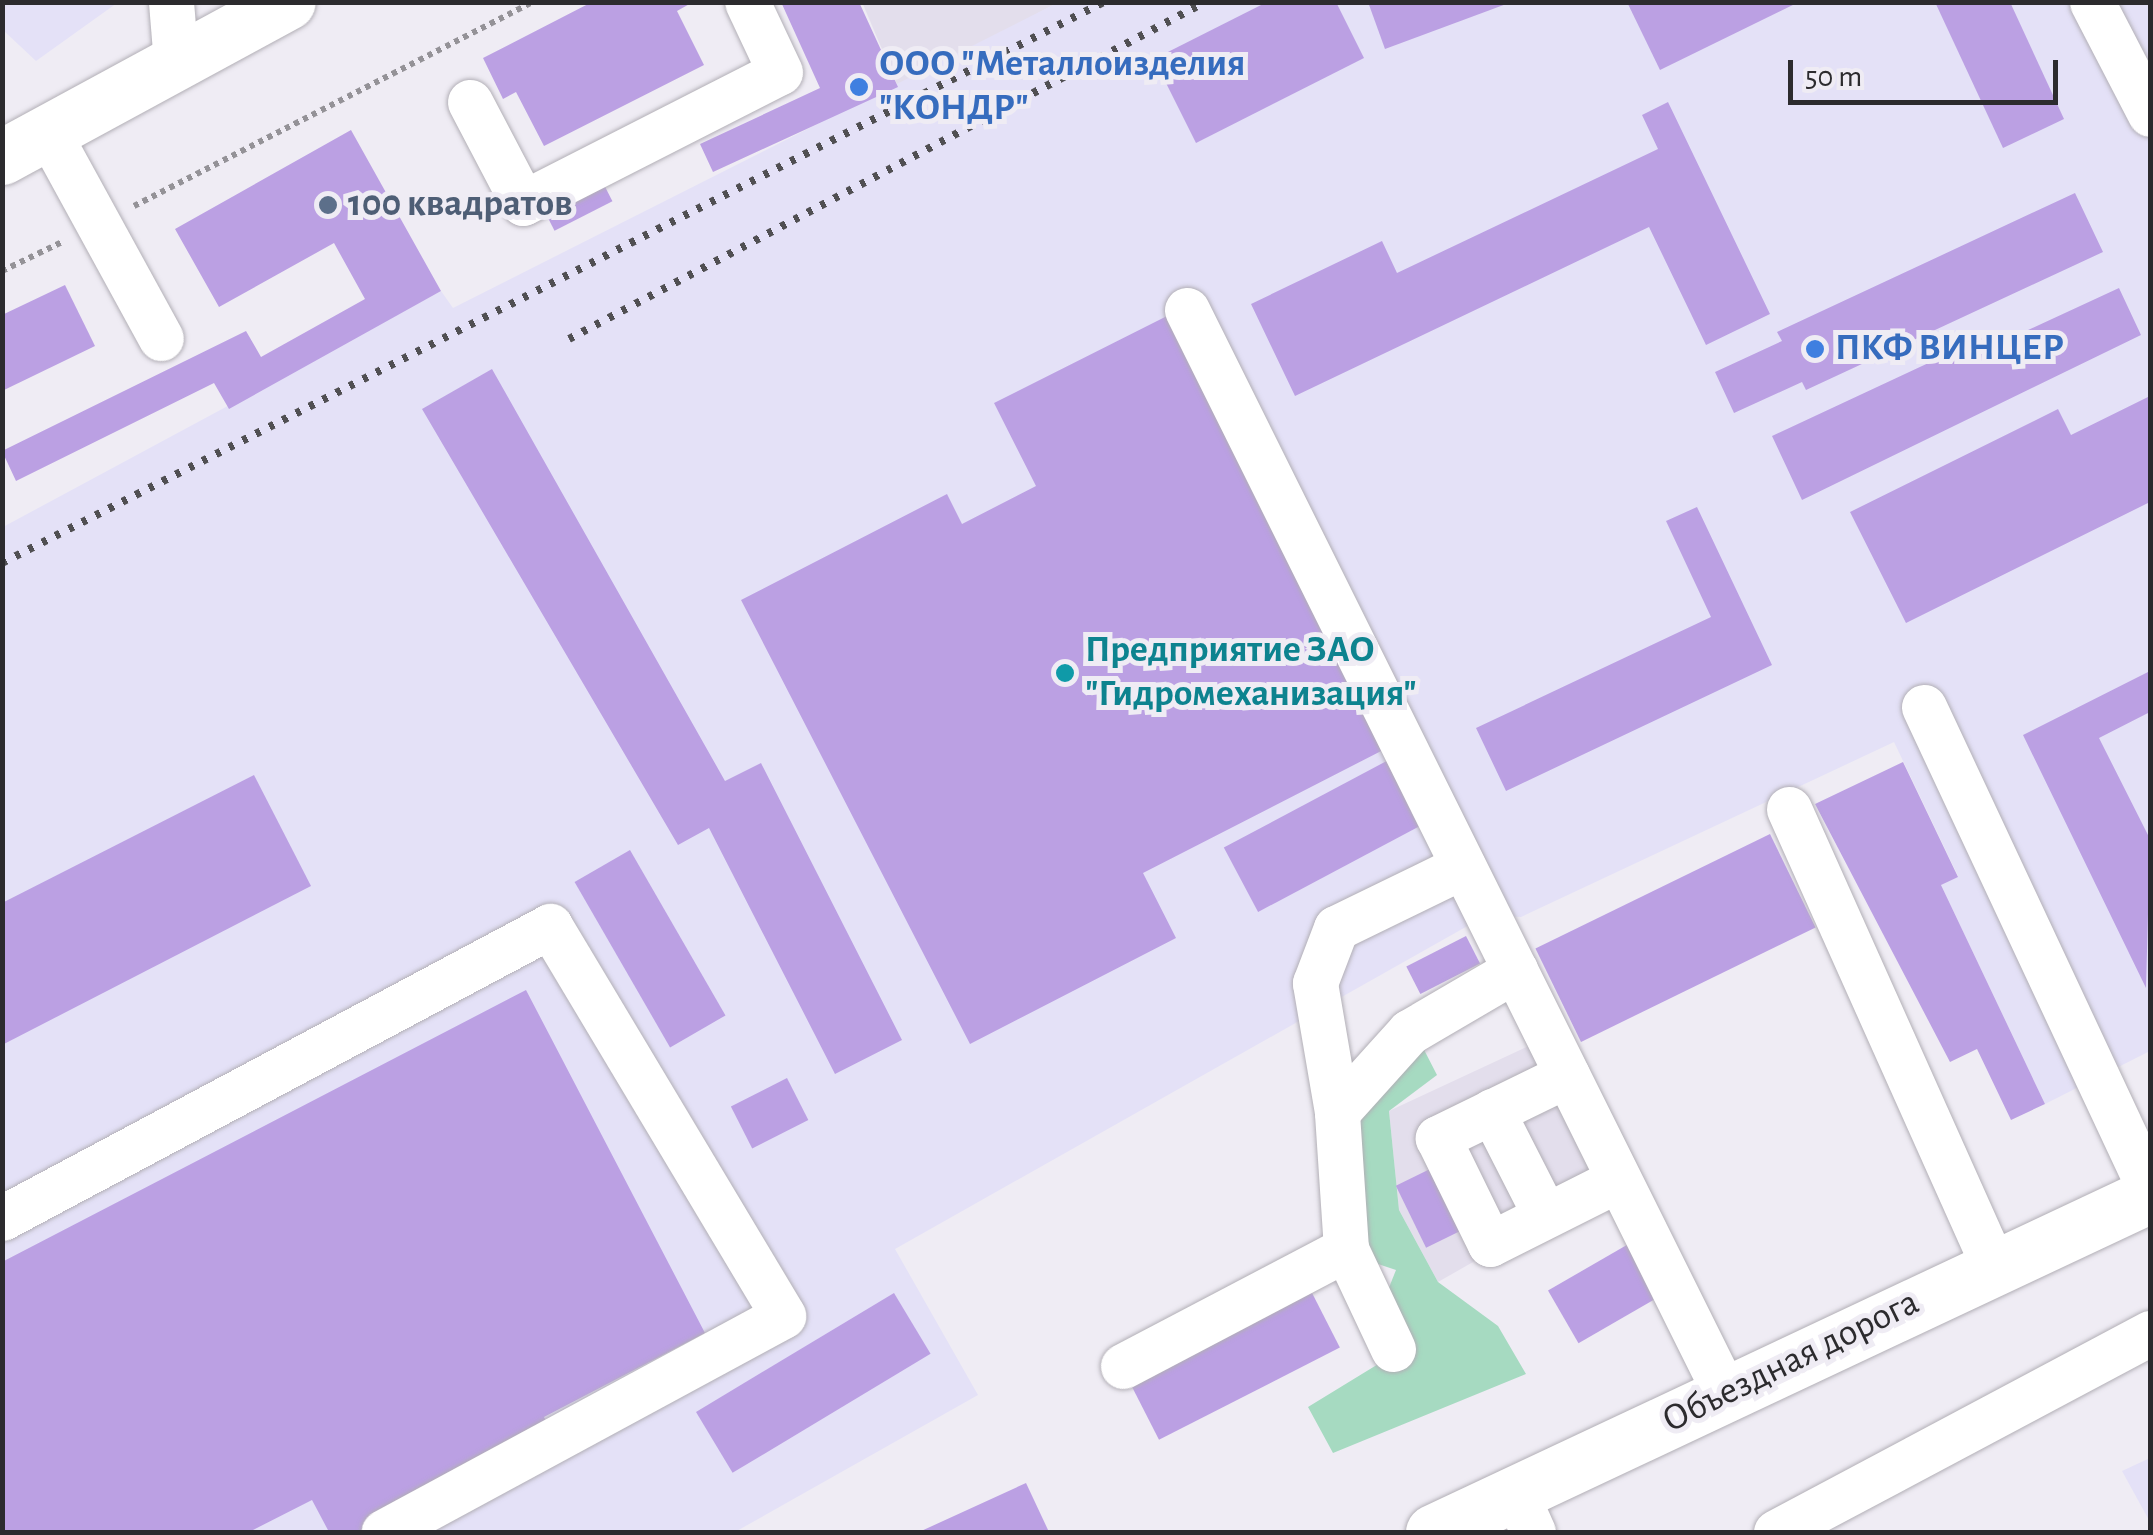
<!DOCTYPE html>
<html>
<head>
<meta charset="utf-8">
<style>
  body { margin:0 }
  #map { position:relative; width:2153px; height:1535px; overflow:hidden; background:#efecf4; font-family:"Alegreya Sans",sans-serif }
  div>[style] { position:absolute }
  [style*='--x'] { left:calc(var(--x)*1px); top:calc(var(--y)*1px); width:calc(var(--w)*1px); rotate:calc(var(--a)*1deg) }
  .built>* { inset:0; background:#e3deec }
  .industrial>* { inset:0; background:#e4e1f7 }
  .green>* { inset:0; background:#a6dac1 }
  .building>* { inset:0; background:#bba0e3; transform-origin:0 0 }
  .path>* { height:6px; margin-top:-3px; transform-origin:0; background:repeating-linear-gradient(90deg,#949297 0 5px,transparent 0 10px) }
  .roads { filter:drop-shadow(0 0 2px #b2afb6) drop-shadow(0 0 2px #b2afb6) }
  .minor>* { height:45px; margin:-22.5px; padding:0 22.5px; transform-origin:22.5px; border-radius:22.5px; background:#fff }
  .major>* { height:55px; margin:-27.5px; padding:0 27.5px; transform-origin:27.5px; border-radius:27.5px; background:#fff }
  .rail>* { height:8px; margin-top:-4px; transform-origin:0; background:repeating-linear-gradient(90deg,#504f52 0 5px,transparent 0 15px) }
  .dots>* { width:28px; height:28px; translate:-50% -50%; box-sizing:border-box; border:5px solid #efecf4; border-radius:50% }
  span { translate:-50% -50%; white-space:nowrap; text-align:center; line-height:1.15; -webkit-text-stroke:10px #efecf4; paint-order:stroke }
  .shop-label { font-size:38px; color:#366cbe; font-weight:700 }
  .left { translate:0 -50%; text-align:left }
  .service-label { font-size:38px; color:#4e5e75; font-weight:700 }
  .culture-label { font-size:38px; color:#0d838f; font-weight:700 }
  .street-label { font-size:38px; color:#2c2b2e }
  .frame { position:absolute; inset:0; border:5px solid #2c2b2e; pointer-events:none }
  .scale { position:absolute; left:1788px; top:60px; width:270px; height:45px; box-sizing:border-box; border:5px solid #2c2b2e; border-top:0; padding-left:12px; font-size:30px; line-height:35px; white-space:nowrap; color:#2c2b2e; -webkit-text-stroke:8px #efecf4; paint-order:stroke }
</style>
</head>
<body>
<div id="map">
  <div class="built">
    <div style="clip-path:polygon(862px 2px,1057px 3px,898px 87px)"></div>
    <div style="clip-path:polygon(1548px 1037px,1617px 1180px,1438px 1282px,1399px 1210px,1389px 1111px)"></div>
  </div>
  <div class="industrial">
    <div style="clip-path:polygon(2px 3px,3px 2px,117px 3px,36px 61px,3px 30px)"></div>
    <div style="clip-path:polygon(1057px 3px,2150px 3px,2150px 1051px,2045px 1104px,1941px 885px,1958px 876px,1894px 742px,1521px 917px,1487px 915px,895px 1249px,978px 1395px,735px 1532px,3px 1532px,3px 527px,441px 291px,453px 308px)"></div>
    <div style="clip-path:polygon(2150px 1458px,2150px 1522px,2122px 1471px)"></div>
  </div>
  <div class="green">
    <div style="clip-path:polygon(1419px 1040px,1437px 1075px,1389px 1111px,1399px 1210px,1438px 1282px,1498px 1326px,1526px 1374px,1333px 1453px,1308px 1407px,1411px 1344px,1382px 1305px,1396px 1270px,1360px 1258px,1353px 1110px)"></div>
  </div>
  <div class="building">
    <div style="clip-path:polygon(592px 2px,693px 2px,677px 11px,704px 65px,544px 146px,516px 92px,503px 99px,483px 58px)"></div>
    <div style="clip-path:polygon(781px 2px,859px 2px,898px 87px,713px 172px,700px 144px,820px 88px)"></div>
    <div style="clip-path:polygon(1267px 2px,1336px 2px,1364px 58px,1196px 143px,1154px 59px)"></div>
    <div style="clip-path:polygon(1368px 2px,1509px 2px,1509px 3px,1385px 49px)"></div>
    <div style="clip-path:polygon(1627px 2px,1799px 2px,1660px 70px)"></div>
    <div style="clip-path:polygon(1935px 2px,2010px 2px,2064px 119px,2003px 148px)"></div>
    <div style="clip-path:polygon(1668px 102px,1770px 314px,1706px 345px,1649px 227px,1295px 396px,1251px 304px,1382px 241px,1397px 273px,1658px 149px,1642px 115px)"></div>
    <div style="clip-path:polygon(351px 130px,441px 291px,229px 409px,214px 383px,16px 481px,2px 451px,246px 331px,261px 357px,365px 299px,334px 243px,219px 307px,175px 229px)"></div>
    <div style="left:597px;top:171px;width:34px;height:65px;rotate:63deg"></div>
    <div style="clip-path:polygon(2075px 193px,2103px 252px,1806px 390px,1802px 382px,1734px 413px,1715px 372px,1782px 341px,1777px 332px)"></div>
    <div style="clip-path:polygon(65px 285px,95px 346px,2px 391px,2px 315px)"></div>
    <div style="clip-path:polygon(2119px 288px,2141px 335px,1802px 500px,1772px 436px,1982px 338px,1987px 349px)"></div>
    <div style="clip-path:polygon(1169px 315px,1389px 747px,1143px 873px,1176px 938px,970px 1044px,741px 600px,947px 494px,962px 524px,1036px 486px,994px 403px)"></div>
    <div style="clip-path:polygon(492px 369px,725px 781px,761px 763px,902px 1040px,835px 1074px,709px 828px,678px 845px,422px 409px)"></div>
    <div style="clip-path:polygon(2150px 396px,2150px 502px,1906px 623px,1850px 512px,2058px 409px,2071px 435px)"></div>
    <div style="clip-path:polygon(1697px 507px,1772px 665px,1506px 791px,1476px 728px,1711px 617px,1666px 521px)"></div>
    <div style="clip-path:polygon(2150px 671px,2150px 712px,2099px 738px,2150px 839px,2146px 988px,2023px 735px)"></div>
    <div style="left:1396px;top:756px;width:73px;height:195px;rotate:62deg"></div>
    <div style="clip-path:polygon(1903px 762px,1958px 877px,1941px 885px,2045px 1104px,2011px 1120px,1977px 1049px,1950px 1062px,1815px 804px)"></div>
    <div style="clip-path:polygon(254px 775px,311px 886px,2px 1045px,2px 903px)"></div>
    <div style="left:1770px;top:834px;width:104px;height:261px;rotate:64deg"></div>
    <div style="left:630px;top:850px;width:191px;height:64px;rotate:60deg"></div>
    <div style="left:1466px;top:936px;width:31px;height:67px;rotate:63deg"></div>
    <div style="clip-path:polygon(526px 990px,705px 1333px,544px 1417px,555px 1439px,374px 1532px,329px 1532px,312px 1500px,249px 1532px,2px 1532px,2px 1262px)"></div>
    <div style="left:787px;top:1078px;width:47px;height:63px;rotate:63deg"></div>
    <div style="left:1430px;top:1169px;width:69px;height:38px;rotate:64deg"></div>
    <div style="left:1632px;top:1242px;width:61px;height:97px;rotate:60deg"></div>
    <div style="left:1309px;top:1287px;width:68px;height:203px;rotate:63deg"></div>
    <div style="left:894px;top:1293px;width:71px;height:231px;rotate:59deg"></div>
    <div style="clip-path:polygon(1026px 1483px,1049px 1532px,919px 1532px)"></div>
  </div>
  <div class="path">
    <div style="--x:134;--y:206;--w:447;--a:-27.1"></div>
    <div style="--x:2;--y:271;--w:69;--a:-25.8"></div>
  </div>
  <div class="roads">
    <div class="minor">
      <div style="--x:171;--y:2;--w:61;--a:85.3"></div>
      <div style="--x:2092;--y:2;--w:126;--a:62.6"></div>
      <div style="--x:470;--y:102;--w:114;--a:62.3"></div>
      <div style="--x:523;--y:203;--w:288;--a:-27"></div>
      <div style="--x:780;--y:72;--w:77;--a:-115.2"></div>
      <div style="--x:48;--y:132;--w:235;--a:61.3"></div>
      <div style="--x:1187;--y:310;--w:1212;--a:63.58"></div>
      <div style="--x:1924;--y:707;--w:533;--a:64.92"></div>
      <div style="--x:1789;--y:809;--w:500;--a:65.9"></div>
      <div style="--x:1567;--y:1075;--w:144;--a:154"></div>
      <div style="--x:1438;--y:1138;--w:118;--a:63.9"></div>
      <div style="--x:1490;--y:1244;--w:142;--a:-26.7"></div>
      <div style="--x:1492;--y:1111;--w:117;--a:63"></div>
      <div style="--x:1337;--y:1112;--w:131;--a:-99.7"></div>
      <div style="--x:1315;--y:983;--w:59;--a:-69.1"></div>
      <div style="--x:1336;--y:928;--w:141;--a:-26"></div>
      <div style="--x:2;--y:1218;--w:621;--a:-28.05"></div>
      <div style="--x:550;--y:926;--w:454;--a:59.1"></div>
      <div style="--x:783;--y:1316;--w:454;--a:151.6"></div>
      <div style="--x:1393;--y:1349;--w:110;--a:-115.2"></div>
      <div style="--x:1346;--y:1249;--w:137;--a:-93.8"></div>
      <div style="--x:1337;--y:1112;--w:108;--a:-48"></div>
      <div style="--x:1409;--y:1032;--w:123;--a:-30.3"></div>
      <div style="--x:1123;--y:1366;--w:252;--a:-27.7"></div>
      <div style="--x:1516;--y:1494;--w:42;--a:65.9"></div>
      <div style="--x:1776;--y:1532;--w:424;--a:-28"></div>
    </div>
    <div class="major">
      <div style="--x:2;--y:157;--w:325;--a:-28.5"></div>
      <div style="--x:1433;--y:1532;--w:792;--a:-25.17"></div>
    </div>
  </div>
  <div class="rail">
    <div style="--x:569;--y:339;--w:720;--a:-27.92"></div>
    <div style="--x:2;--y:563;--w:1237;--a:-26.98"></div>
  </div>
  <div class="dots">
    <div style="left:859px;top:87px;background:#3f7fe0"></div>
    <div style="left:328px;top:205px;background:#5c6f8a"></div>
    <div style="left:1815px;top:349px;background:#3f7fe0"></div>
    <div style="left:1065px;top:673px;background:#0f9aa8"></div>
  </div>
  <div class="shop-label">
    <span class="left" style="left:879px;top:87px">ООО "Металлоизделия<br>"КОНДР"</span>
    <span class="left" style="left:1835px;top:349px">ПКФ ВИНЦЕР</span>
  </div>
  <div class="service-label">
    <span class="left" style="left:348px;top:205px">100 квадратов</span>
  </div>
  <div class="culture-label">
    <span class="left" style="left:1085px;top:673px">Предприятие ЗАО<br>"Гидромеханизация"</span>
  </div>
  <div class="street-label">
    <span style="left:1791px;top:1362px;rotate:-26deg">Объездная дорога</span>
  </div>
  <div class="frame"></div>
  <div class="scale">50 m</div>
</div>
</body>
</html>
